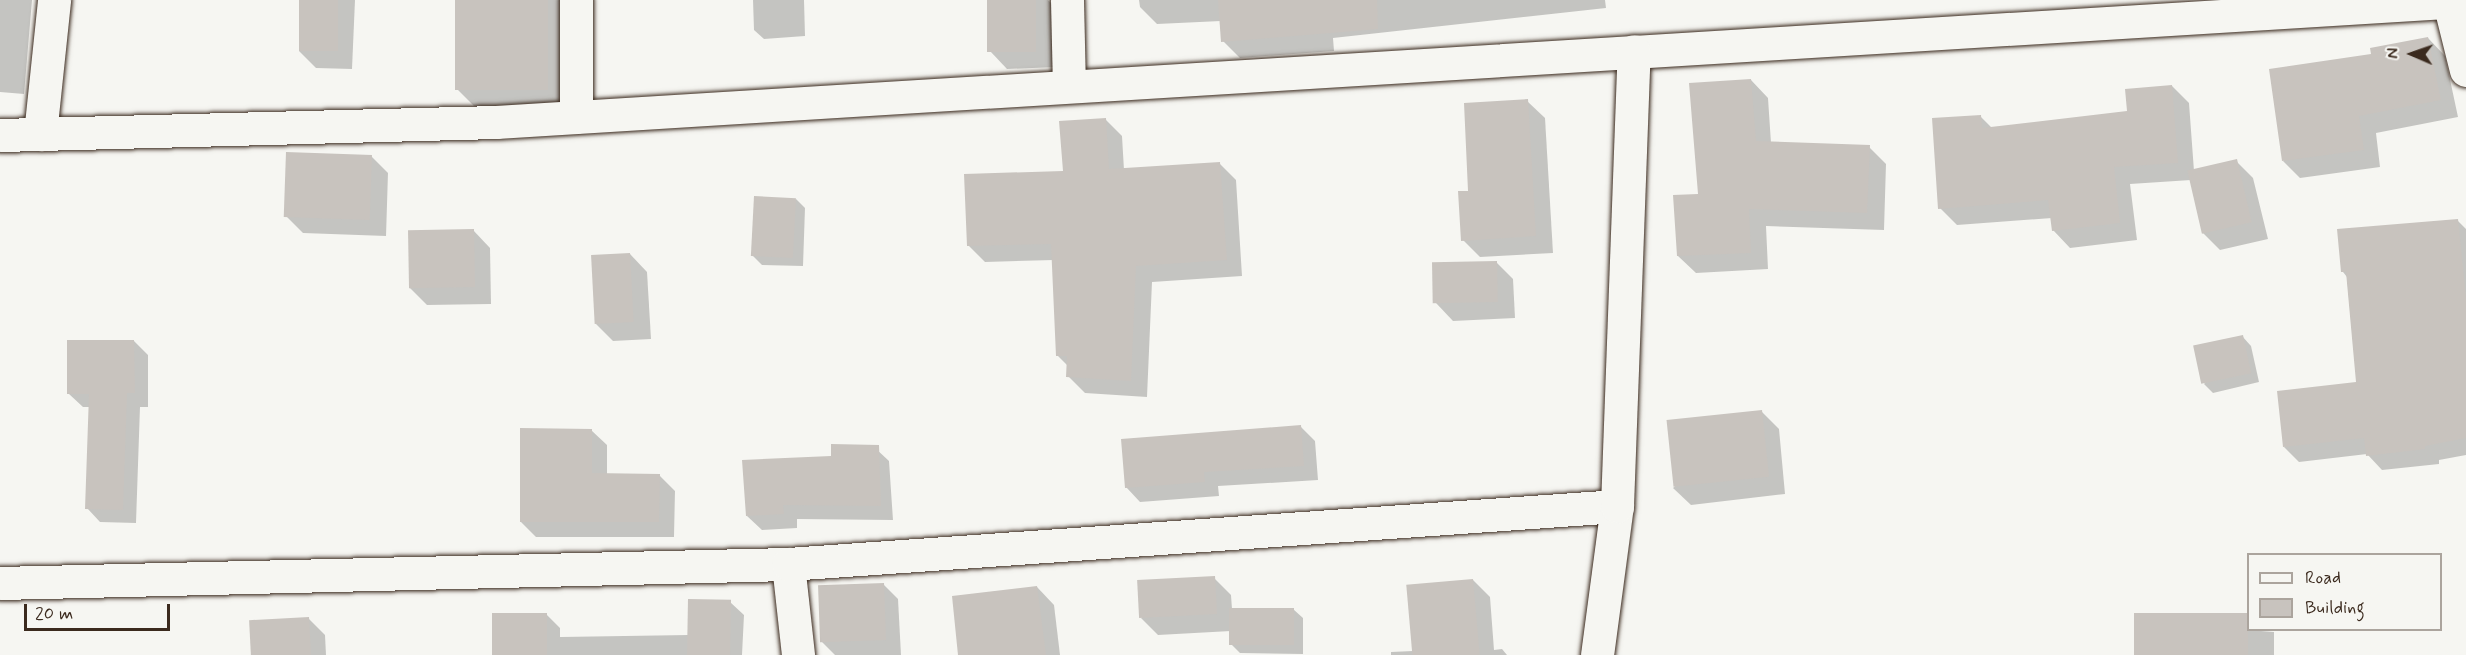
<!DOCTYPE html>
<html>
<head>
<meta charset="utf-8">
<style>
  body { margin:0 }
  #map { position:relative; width:2466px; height:655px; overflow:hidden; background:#f6f6f2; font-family:Mynerve,sans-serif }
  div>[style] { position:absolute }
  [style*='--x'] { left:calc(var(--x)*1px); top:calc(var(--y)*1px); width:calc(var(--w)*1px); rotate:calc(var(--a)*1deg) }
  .shadow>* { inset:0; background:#0003 }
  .building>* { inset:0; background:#c8c3be; transform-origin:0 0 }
  .roads { filter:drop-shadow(0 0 2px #3b2a1e) drop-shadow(0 0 2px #3b2a1e) }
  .minor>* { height:33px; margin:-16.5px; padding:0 16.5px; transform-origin:16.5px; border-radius:16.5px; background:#f6f6f2 }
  span { translate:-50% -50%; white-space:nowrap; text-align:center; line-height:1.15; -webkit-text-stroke:4.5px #f6f6f2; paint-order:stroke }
  .legend { position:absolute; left:2247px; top:553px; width:195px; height:78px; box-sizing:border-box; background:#f6f6f2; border:2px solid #aba49d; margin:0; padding:8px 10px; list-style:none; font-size:18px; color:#3b2a1e }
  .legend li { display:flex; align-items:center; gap:12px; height:30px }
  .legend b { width:30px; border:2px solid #aba49d }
  .north { position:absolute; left:2382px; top:24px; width:60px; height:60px; -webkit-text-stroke:4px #f6f6f2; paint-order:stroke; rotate:272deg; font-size:16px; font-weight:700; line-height:24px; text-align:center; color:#3b2a1e }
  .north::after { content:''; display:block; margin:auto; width:21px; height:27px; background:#3b2a1e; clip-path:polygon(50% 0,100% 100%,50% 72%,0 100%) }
  .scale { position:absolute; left:24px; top:604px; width:146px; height:27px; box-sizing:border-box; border:3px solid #3b2a1e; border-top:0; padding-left:8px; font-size:18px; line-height:21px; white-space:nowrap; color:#3b2a1e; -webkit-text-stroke:4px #f6f6f2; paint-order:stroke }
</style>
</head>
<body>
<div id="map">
  <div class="shadow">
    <div style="clip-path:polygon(0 0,32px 0,24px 94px,0 92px)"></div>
    <div style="clip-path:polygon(300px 0,355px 0,352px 69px,316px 68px,299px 51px)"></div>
    <div style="clip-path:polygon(457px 0,564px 0,564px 106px,474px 106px,457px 89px)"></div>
    <div style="clip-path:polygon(753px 0,804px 0,805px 36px,764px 39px,754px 30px)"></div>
    <div style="clip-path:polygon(988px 0,1048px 0,1052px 4px,1055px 67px,1007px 69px,990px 51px)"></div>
    <div style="clip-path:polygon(1139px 0,1605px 0,1606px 8px,1333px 38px,1334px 51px,1240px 58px,1223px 41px,1221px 21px,1157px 24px,1140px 7px)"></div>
    <div style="clip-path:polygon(2428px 38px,2445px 56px,2458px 117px,2376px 133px,2380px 167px,2300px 178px,2283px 161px)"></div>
    <div style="clip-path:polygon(1751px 80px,1768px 98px,1771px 143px,1869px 147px,1886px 164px,1884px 230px,1766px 226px,1768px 269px,1696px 273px,1678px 256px,1699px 196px)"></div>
    <div style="clip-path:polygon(2172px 86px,2189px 103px,2194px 171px,2236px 161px,2253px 178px,2268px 239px,2220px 250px,2203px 233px,2191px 180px,2130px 184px,2137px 240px,2070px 248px,2053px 230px,2052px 218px,1957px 225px,1940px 208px,1980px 116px,1992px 128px,2128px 112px)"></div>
    <div style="clip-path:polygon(1527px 101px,1545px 118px,1553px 253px,1480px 257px,1463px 240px,1470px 192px)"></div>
    <div style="clip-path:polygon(1105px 119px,1122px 136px,1124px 170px,1220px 164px,1236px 180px,1242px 276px,1152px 282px,1147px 397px,1085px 393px,1068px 376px,1068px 366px,1058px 356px,1054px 260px,985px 262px,968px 245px,1065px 173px)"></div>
    <div style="clip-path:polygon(371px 156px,388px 173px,386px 236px,303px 233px,286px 216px)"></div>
    <div style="clip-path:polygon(796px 199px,805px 208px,803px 266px,762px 265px,753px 256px)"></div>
    <div style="clip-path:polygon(2457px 220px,2466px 229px,2466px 455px,2439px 460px,2439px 464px,2382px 470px,2367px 454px,2299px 462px,2284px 447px,2357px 383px,2347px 277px,2343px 272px)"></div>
    <div style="clip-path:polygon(473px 230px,490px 248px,491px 304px,427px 305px,410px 288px)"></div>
    <div style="clip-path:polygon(630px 254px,647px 272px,651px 339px,613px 341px,596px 324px)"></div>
    <div style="clip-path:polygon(1496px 262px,1513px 279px,1515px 318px,1453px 321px,1436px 303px)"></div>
    <div style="clip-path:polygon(2242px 336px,2251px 346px,2259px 382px,2213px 393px,2204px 384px)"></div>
    <div style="clip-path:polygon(134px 341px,148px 355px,148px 407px,140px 407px,136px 523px,100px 522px,87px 508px,90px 407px,83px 407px,69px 394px)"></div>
    <div style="clip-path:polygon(1762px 412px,1779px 429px,1785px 494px,1691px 505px,1673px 488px)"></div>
    <div style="clip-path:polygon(1301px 427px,1315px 441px,1318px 480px,1218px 486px,1219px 496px,1140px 502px,1126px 487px)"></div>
    <div style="clip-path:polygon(591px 430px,607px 445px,607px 475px,660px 476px,675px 491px,674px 537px,536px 537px,521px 522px)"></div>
    <div style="clip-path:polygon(874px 447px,889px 461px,893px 520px,797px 519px,797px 528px,762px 530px,747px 516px,832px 457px)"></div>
    <div style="clip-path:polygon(1214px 578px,1231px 595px,1232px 609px,1293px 609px,1303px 618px,1303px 654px,1240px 653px,1231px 644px,1231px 631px,1158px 635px,1141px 618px)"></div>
    <div style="clip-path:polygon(1473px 580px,1490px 597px,1494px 650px,1502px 649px,1507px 655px,1391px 655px,1391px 652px,1413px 651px)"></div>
    <div style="clip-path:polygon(883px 584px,898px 599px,901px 655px,835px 655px,822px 642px)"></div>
    <div style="clip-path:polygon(1037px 587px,1054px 605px,1060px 655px,960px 655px)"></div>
    <div style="clip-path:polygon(730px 602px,744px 615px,742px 655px,494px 655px,546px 614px,560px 628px,560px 637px,688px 635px)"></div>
    <div style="clip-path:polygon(2248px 615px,2248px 630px,2274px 632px,2274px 655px,2136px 655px,2135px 617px)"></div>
    <div style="clip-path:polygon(308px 618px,325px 635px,326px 655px,252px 655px)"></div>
  </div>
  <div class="building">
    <div style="left:299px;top:0;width:39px;height:51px"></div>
    <div style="left:455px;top:0;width:93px;height:90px"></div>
    <div style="left:987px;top:0;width:49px;height:52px"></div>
    <div style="clip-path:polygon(1218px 0,1377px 0,1378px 29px,1221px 42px)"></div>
    <div style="clip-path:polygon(2428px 37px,2441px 100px,2359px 116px,2364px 150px,2282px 161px,2269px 69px,2371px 54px,2370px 48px)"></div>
    <div style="clip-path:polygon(1751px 79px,1756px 141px,1870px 145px,1867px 213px,1749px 209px,1751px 253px,1677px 256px,1673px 195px,1698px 194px,1689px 83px)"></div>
    <div style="clip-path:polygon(2172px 85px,2178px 163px,2114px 167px,2120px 223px,2052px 231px,2048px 200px,1938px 209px,1932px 118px,1981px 115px,1982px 128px,2127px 111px,2125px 89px)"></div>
    <div style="clip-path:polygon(1528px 99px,1536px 236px,1461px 241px,1458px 191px,1468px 191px,1464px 103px)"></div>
    <div style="clip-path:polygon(1106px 118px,1109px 169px,1220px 162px,1227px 260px,1136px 266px,1131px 381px,1066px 377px,1067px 356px,1056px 356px,1051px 244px,967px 246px,964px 174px,1063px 171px,1059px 121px)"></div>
    <div style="left:286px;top:152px;width:86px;height:65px;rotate:2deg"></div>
    <div style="left:2237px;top:159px;width:65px;height:51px;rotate:77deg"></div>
    <div style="left:754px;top:196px;width:42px;height:60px;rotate:3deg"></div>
    <div style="clip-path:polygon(2458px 219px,2466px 298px,2466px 438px,2425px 446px,2425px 449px,2366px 456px,2364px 438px,2283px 447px,2277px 391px,2356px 382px,2346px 272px,2341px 272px,2337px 229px)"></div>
    <div style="left:474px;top:229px;width:58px;height:66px;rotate:89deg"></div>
    <div style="left:630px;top:253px;width:69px;height:39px;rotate:87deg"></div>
    <div style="left:1497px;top:261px;width:41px;height:65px;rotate:89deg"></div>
    <div style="left:2243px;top:335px;width:39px;height:51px;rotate:78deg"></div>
    <div style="clip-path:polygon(67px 340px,134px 340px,135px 393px,127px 393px,123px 510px,85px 509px,89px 394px,67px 394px)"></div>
    <div style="left:1762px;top:410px;width:67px;height:96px;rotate:84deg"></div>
    <div style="clip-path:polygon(1301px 425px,1304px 466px,1204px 472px,1205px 482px,1125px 488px,1121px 439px)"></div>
    <div style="clip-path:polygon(520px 428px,592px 429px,592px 473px,660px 474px,659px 522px,520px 522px)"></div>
    <div style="clip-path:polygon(831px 444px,879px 445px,881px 506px,783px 505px,784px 514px,746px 516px,742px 460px,831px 456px)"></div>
    <div style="left:1215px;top:576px;width:38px;height:78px;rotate:87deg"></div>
    <div style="left:1473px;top:579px;width:76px;height:67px;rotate:85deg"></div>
    <div style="left:884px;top:583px;width:57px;height:66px;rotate:88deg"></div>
    <div style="clip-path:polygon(1037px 586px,1046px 655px,958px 655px,952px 596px)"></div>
    <div style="left:688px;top:599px;width:43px;height:56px;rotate:1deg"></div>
    <div style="left:1229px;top:608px;width:65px;height:37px"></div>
    <div style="left:492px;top:613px;width:55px;height:42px"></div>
    <div style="left:2248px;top:613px;width:42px;height:114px;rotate:90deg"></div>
    <div style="left:309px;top:617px;width:38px;height:60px;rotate:87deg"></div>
  </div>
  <div class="roads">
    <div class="minor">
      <div style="--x:576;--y:0;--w:117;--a:90"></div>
      <div style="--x:1067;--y:0;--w:86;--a:88.7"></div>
      <div style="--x:40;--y:134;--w:135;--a:-84"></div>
      <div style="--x:0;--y:135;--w:496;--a:-1.5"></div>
      <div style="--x:496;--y:122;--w:1957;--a:-3.52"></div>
      <div style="--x:2449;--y:2;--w:70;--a:76"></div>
      <div style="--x:788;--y:564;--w:92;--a:83.7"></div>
      <div style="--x:0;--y:583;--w:788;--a:-1.38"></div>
      <div style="--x:788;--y:564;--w:831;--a:-4"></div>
      <div style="--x:1597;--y:655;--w:150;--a:-82.4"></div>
      <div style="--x:1617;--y:506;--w:455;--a:-87.9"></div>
    </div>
  </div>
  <ul class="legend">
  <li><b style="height:8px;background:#f6f6f2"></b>Road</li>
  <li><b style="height:16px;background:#c8c3be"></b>Building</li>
  </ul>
  <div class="north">N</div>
  <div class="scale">20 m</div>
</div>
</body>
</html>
